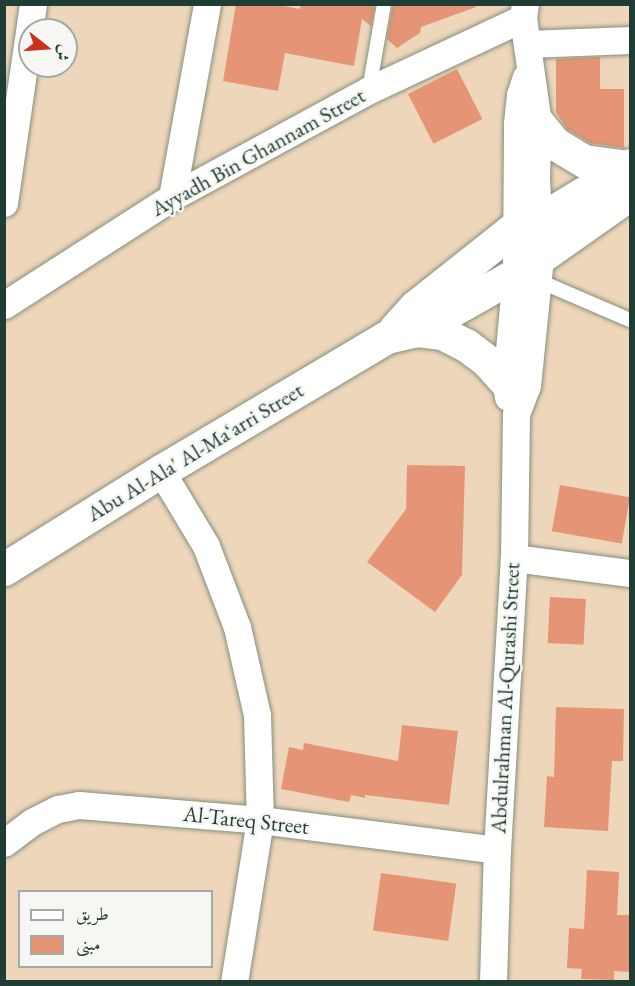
<!DOCTYPE html>
<html>
<head>
<meta charset="utf-8">
<style>
  body { margin:0 }
  #map { position:relative; width:635px; height:986px; overflow:hidden; background:#eae2c3; font-family:"EB Garamond",Amiri,serif }
  div>[style] { position:absolute }
  [style*='--x'] { left:calc(var(--x)*1px); top:calc(var(--y)*1px); width:calc(var(--w)*1px); rotate:calc(var(--a)*1deg) }
  .built>* { inset:0; background:#eed6bb }
  .building>* { inset:0; background:#e59576; transform-origin:0 0 }
  .roads { filter:drop-shadow(0 0 2px #84907c) drop-shadow(0 0 2px #84907c) }
  .lane>* { height:14px; margin:-7px; padding:0 7px; transform-origin:7px; border-radius:7px; background:#fff }
  .street>* { height:27px; margin:-13.5px; padding:0 13.5px; transform-origin:13.5px; border-radius:13.5px; background:#fff }
  .secondary>* { height:33px; margin:-16.5px; padding:0 16.5px; transform-origin:16.5px; border-radius:16.5px; background:#fff }
  span { translate:-50% -50%; white-space:nowrap; text-align:center; line-height:1.15; -webkit-text-stroke:5px #f6f6f2; paint-order:stroke }
  .street-label { font-size:22px; color:#1f3d34 }
  .frame { position:absolute; inset:0; border:6px solid #1f3d34; pointer-events:none }
  .legend { position:absolute; left:18px; top:890px; width:195px; height:78px; box-sizing:border-box; background:#f6f6f2; border:2px solid #a0aca6; margin:0; padding:8px 10px; list-style:none; font-size:18px; color:#1f3d34 }
  .legend li { display:flex; align-items:center; gap:12px; height:30px }
  .legend b { width:30px; border:2px solid #a0aca6 }
  .north { position:absolute; left:18px; top:18px; width:60px; height:60px; box-sizing:border-box; background:#f6f6f2; border:2px solid #a0aca6; border-radius:50%; rotate:107deg; font-size:16px; font-weight:700; line-height:24px; text-align:center; color:#1f3d34 }
  .north::after { content:''; display:block; margin:auto; width:21px; height:27px; background:#c8321e; clip-path:polygon(50% 0,100% 100%,50% 72%,0 100%) }
</style>
</head>
<body>
<div id="map">
  <div class="built">
    <div style="clip-path:polygon(evenodd,5px 5px,630px 5px,630px 981px,5px 981px,5px 5px,30px 30px,66px 30px,66px 66px,30px 66px,30px 30px,5px 5px,20px 892px,212px 892px,212px 966px,20px 966px,20px 892px)"></div>
  </div>
  <div class="building">
    <div style="clip-path:polygon(236px 4px,272px 4px,300px 9px,301px 4px,375px 4px,371px 26px,362px 19px,354px 66px,285px 53px,278px 91px,223px 81px)"></div>
    <div style="clip-path:polygon(393px 4px,475px 4px,476px 7px,421px 27px,420px 33px,397px 48px,387px 39px)"></div>
    <div style="clip-path:polygon(600px 57px,600px 89px,624px 89px,624px 148px,590px 143px,567px 129px,556px 112px,556px 59px)"></div>
    <div style="left:457px;top:69px;width:56px;height:55px;rotate:63deg"></div>
    <div style="clip-path:polygon(407px 465px,465px 466px,462px 575px,435px 612px,367px 562px,406px 509px)"></div>
    <div style="left:560px;top:485px;width:71px;height:47px;rotate:10deg"></div>
    <div style="left:550px;top:597px;width:36px;height:46px;rotate:3deg"></div>
    <div style="clip-path:polygon(556px 707px,624px 709px,623px 761px,612px 761px,608px 831px,544px 827px,547px 776px,554px 777px)"></div>
    <div style="clip-path:polygon(402px 725px,458px 731px,449px 805px,365px 795px,365px 798px,351px 795px,349px 802px,281px 789px,289px 747px,303px 750px,304px 743px,398px 761px)"></div>
    <div style="clip-path:polygon(587px 870px,619px 872px,617px 915px,630px 915px,630px 972px,614px 971px,614px 980px,581px 979px,582px 969px,567px 968px,569px 928px,584px 929px)"></div>
    <div style="left:381px;top:873px;width:76px;height:58px;rotate:8deg"></div>
  </div>
  <div class="roads">
    <div class="lane">
      <div style="--x:369;--y:90;--w:87;--a:-80.1"></div>
      <div style="--x:537;--y:280;--w:101;--a:23.3"></div>
    </div>
    <div class="street">
      <div style="--x:527;--y:44;--w:103;--a:-2.2"></div>
      <div style="--x:172;--y:197;--w:196;--a:-79.7"></div>
      <div style="--x:4;--y:203;--w:201;--a:-81.7"></div>
      <div style="--x:4;--y:305;--w:200;--a:-32.7"></div>
      <div style="--x:172;--y:197;--w:224;--a:-28.5"></div>
      <div style="--x:369;--y:90;--w:170;--a:-25.1"></div>
      <div style="--x:508;--y:397;--w:15;--a:-98"></div>
      <div style="--x:506;--y:382;--w:108;--a:-84.7"></div>
      <div style="--x:516;--y:274;--w:151;--a:-89.6"></div>
      <div style="--x:517;--y:123;--w:28;--a:-84"></div>
      <div style="--x:520;--y:95;--w:19;--a:-72"></div>
      <div style="--x:161;--y:471;--w:87;--a:59"></div>
      <div style="--x:206;--y:546;--w:87;--a:69.1"></div>
      <div style="--x:237;--y:627;--w:90;--a:77.2"></div>
      <div style="--x:257;--y:715;--w:105;--a:88.4"></div>
      <div style="--x:260;--y:820;--w:164;--a:99.1"></div>
      <div style="--x:514;--y:558;--w:117;--a:7.4"></div>
      <div style="--x:4;--y:843;--w:35;--a:-37"></div>
      <div style="--x:32;--y:822;--w:29;--a:-27"></div>
      <div style="--x:58;--y:809;--w:21;--a:-11"></div>
      <div style="--x:79;--y:805;--w:182;--a:4.7"></div>
      <div style="--x:260;--y:820;--w:239;--a:7.2"></div>
      <div style="--x:493;--y:982;--w:132;--a:-88.3"></div>
      <div style="--x:497;--y:850;--w:292;--a:-86.7"></div>
      <div style="--x:514;--y:558;--w:144;--a:-89.2"></div>
      <div style="--x:516;--y:414;--w:30;--a:-69"></div>
      <div style="--x:527;--y:386;--w:128;--a:-84.2"></div>
      <div style="--x:540;--y:259;--w:83;--a:-92.8"></div>
      <div style="--x:536;--y:176;--w:53;--a:-87.8"></div>
      <div style="--x:538;--y:123;--w:106;--a:-98.1"></div>
      <div style="--x:523;--y:18;--w:14;--a:-82"></div>
    </div>
    <div class="secondary">
      <div style="--x:538;--y:123;--w:26;--a:51"></div>
      <div style="--x:554;--y:143;--w:35;--a:31"></div>
      <div style="--x:584;--y:161;--w:43;--a:7.9"></div>
      <div style="--x:395;--y:329;--w:30;--a:-48"></div>
      <div style="--x:415;--y:307;--w:130;--a:-38.5"></div>
      <div style="--x:517;--y:226;--w:23;--a:-15"></div>
      <div style="--x:539;--y:220;--w:106;--a:-31.1"></div>
      <div style="--x:417;--y:330;--w:25;--a:7"></div>
      <div style="--x:442;--y:333;--w:27;--a:27"></div>
      <div style="--x:466;--y:345;--w:26;--a:37"></div>
      <div style="--x:487;--y:361;--w:28;--a:48"></div>
      <div style="--x:4;--y:569;--w:185;--a:-32"></div>
      <div style="--x:161;--y:471;--w:263;--a:-30.7"></div>
      <div style="--x:387;--y:337;--w:31;--a:-13"></div>
      <div style="--x:417;--y:330;--w:114;--a:-29.5"></div>
      <div style="--x:516;--y:274;--w:139;--a:-35.1"></div>
    </div>
  </div>
  <div class="street-label">
    <span style="left:258px;top:152px;rotate:-29deg">Ayyadh Bin Ghannam Street</span>
    <span style="left:195px;top:452px;rotate:-31deg">Abu Al-Ala' Al-Maʻarri Street</span>
    <span style="left:505px;top:698px;rotate:-87deg">Abdulrahman Al-Qurashi Street</span>
    <span style="left:246px;top:820px;rotate:6deg">Al-Tareq Street</span>
  </div>
  <div class="frame"></div>
  <ul class="legend">
  <li><b style="height:8px;background:#fff"></b>طريق</li>
  <li><b style="height:16px;background:#e59576"></b>مبنى</li>
  </ul>
  <div class="north">ش</div>
</div>
</body>
</html>
